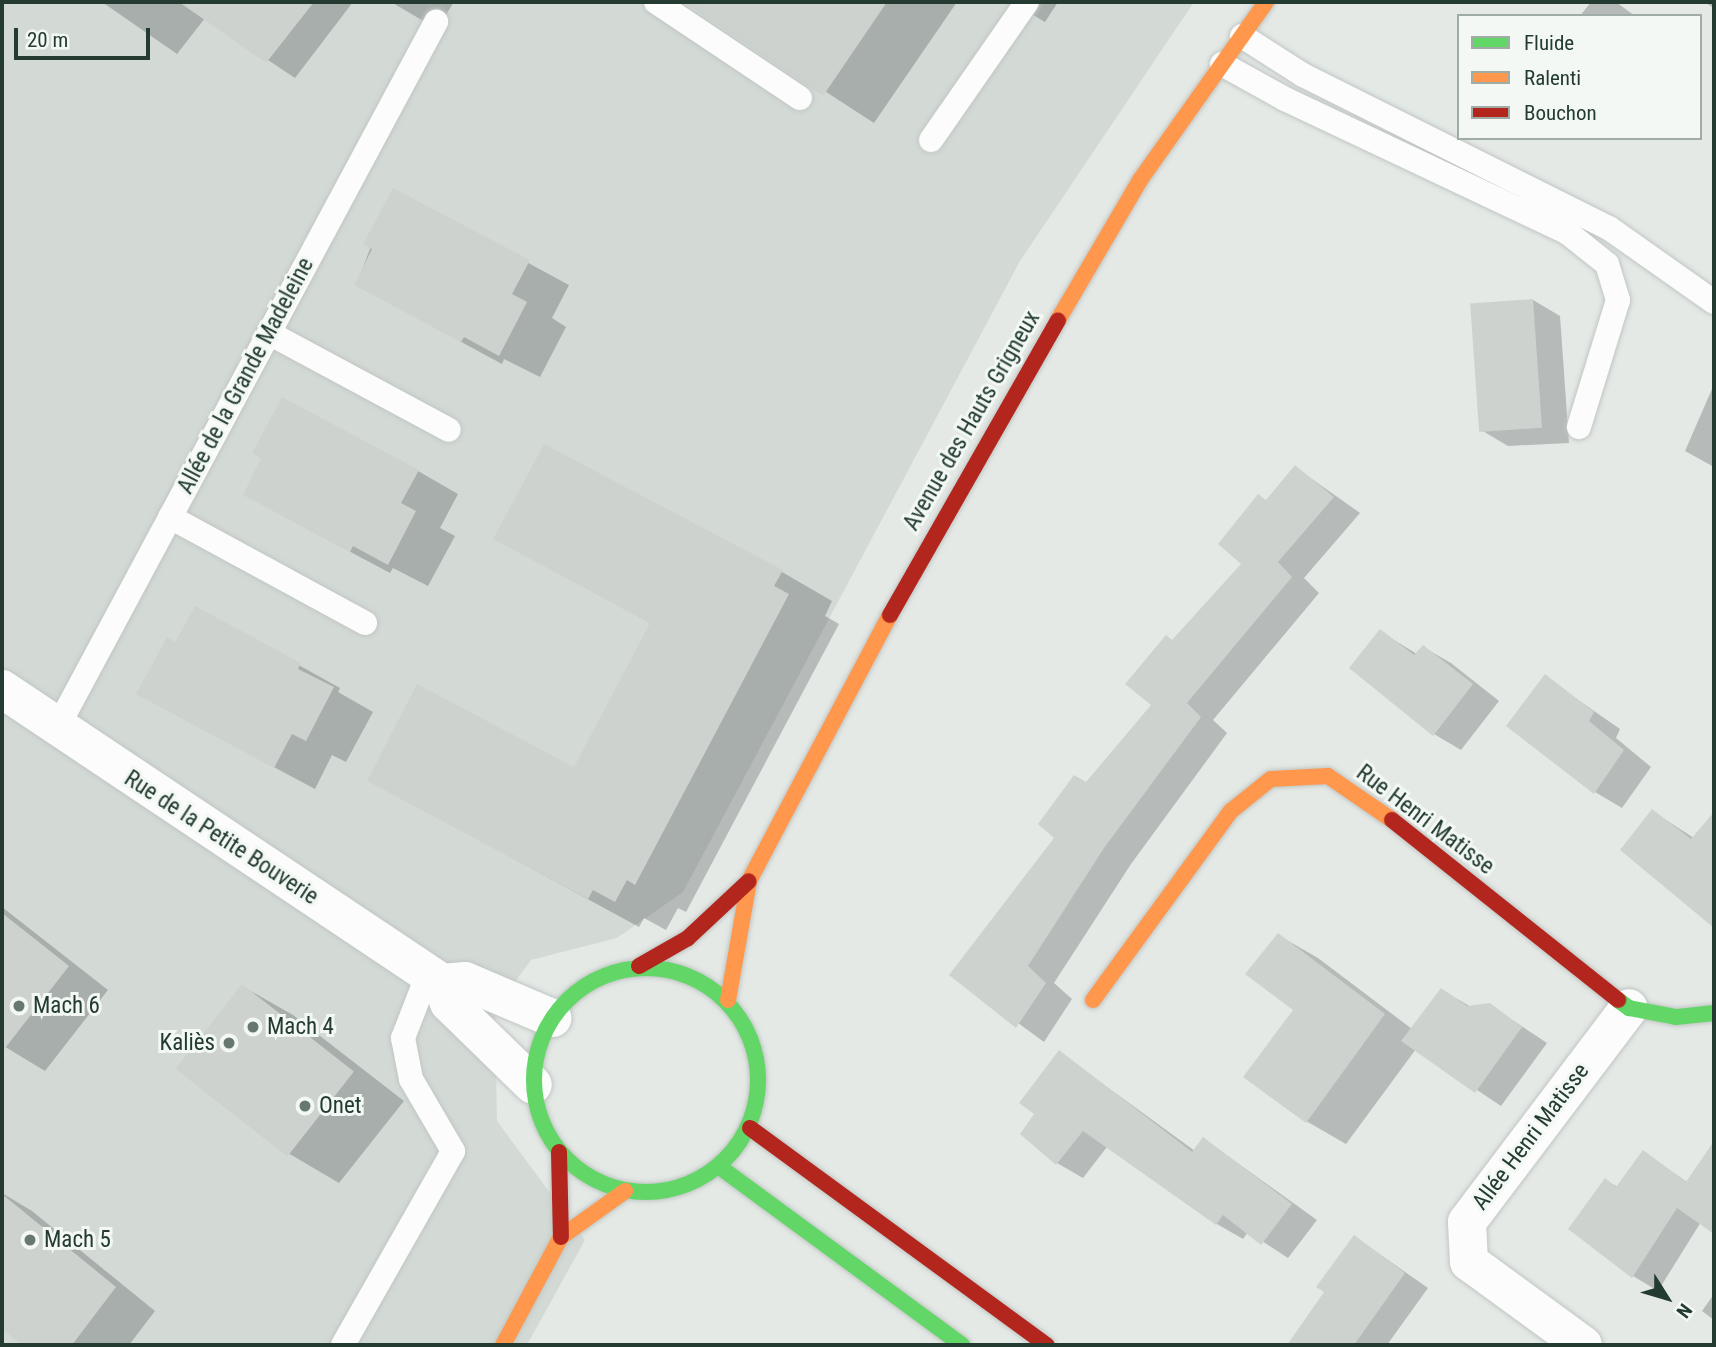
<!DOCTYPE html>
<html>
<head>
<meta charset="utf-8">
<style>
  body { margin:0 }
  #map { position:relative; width:1716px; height:1347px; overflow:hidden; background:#e4e9e6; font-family:"Roboto Condensed",sans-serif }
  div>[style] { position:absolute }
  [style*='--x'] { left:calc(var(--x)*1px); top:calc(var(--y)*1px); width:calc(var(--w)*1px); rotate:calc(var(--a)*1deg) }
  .built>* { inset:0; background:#d3dad6 }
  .shadow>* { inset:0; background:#0003 }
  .building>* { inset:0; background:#cdd2cf; transform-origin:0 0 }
  .roads { filter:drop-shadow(0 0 2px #c1c6c3) drop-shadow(0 0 2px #c1c6c3) }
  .lane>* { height:24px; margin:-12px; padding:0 12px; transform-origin:12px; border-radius:12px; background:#fbfcfb }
  .street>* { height:38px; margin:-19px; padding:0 19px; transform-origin:19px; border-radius:19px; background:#fbfcfb }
  .fast>* { height:16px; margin:-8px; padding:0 8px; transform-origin:8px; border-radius:8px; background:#63d668 }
  .fast>.ring { margin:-8px; padding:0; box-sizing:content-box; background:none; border:16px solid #63d668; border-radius:50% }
  .slow>* { height:16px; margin:-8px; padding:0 8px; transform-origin:8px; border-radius:8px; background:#ff974d }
  .jam>* { height:16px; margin:-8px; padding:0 8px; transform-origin:8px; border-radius:8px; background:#b3261e }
  .dots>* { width:19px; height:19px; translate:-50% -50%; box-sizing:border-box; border:4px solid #f3f8f4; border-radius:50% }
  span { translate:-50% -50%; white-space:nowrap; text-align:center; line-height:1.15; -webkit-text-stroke:6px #f3f8f4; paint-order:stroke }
  .street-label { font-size:23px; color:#233b31 }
  .poi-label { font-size:23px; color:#233b31 }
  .left { translate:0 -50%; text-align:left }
  .right { translate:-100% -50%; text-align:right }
  .frame { position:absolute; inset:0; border:4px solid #233b31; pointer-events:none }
  .legend { position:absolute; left:1457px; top:14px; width:245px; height:126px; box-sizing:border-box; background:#f3f8f4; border:2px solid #a0aca6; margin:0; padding:9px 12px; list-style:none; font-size:21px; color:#233b31 }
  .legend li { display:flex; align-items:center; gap:14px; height:35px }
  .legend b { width:35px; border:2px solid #a0aca6 }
  .north { position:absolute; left:1632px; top:1263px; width:70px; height:70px; -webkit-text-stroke:5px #f3f8f4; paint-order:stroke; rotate:127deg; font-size:19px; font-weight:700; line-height:28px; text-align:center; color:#233b31 }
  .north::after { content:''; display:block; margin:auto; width:24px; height:32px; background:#233b31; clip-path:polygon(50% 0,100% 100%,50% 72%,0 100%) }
  .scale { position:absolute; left:14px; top:28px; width:136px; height:32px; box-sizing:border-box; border:4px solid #233b31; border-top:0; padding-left:9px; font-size:21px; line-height:24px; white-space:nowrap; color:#233b31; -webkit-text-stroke:5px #f3f8f4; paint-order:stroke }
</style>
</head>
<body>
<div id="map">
  <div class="built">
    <div style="clip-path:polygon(2px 2px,1194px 2px,1020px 261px,683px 892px,617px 938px,531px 960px,495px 1009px,497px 1121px,585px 1240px,527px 1345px,2px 1345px)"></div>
  </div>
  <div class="shadow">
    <div style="clip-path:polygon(102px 2px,214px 2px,216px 4px,177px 54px)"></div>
    <div style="clip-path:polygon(228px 2px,353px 2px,295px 78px,212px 23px)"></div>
    <div style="clip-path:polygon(391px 2px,454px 2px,437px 29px)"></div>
    <div style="clip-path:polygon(687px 2px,957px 2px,874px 123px)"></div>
    <div style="clip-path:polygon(1011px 2px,1058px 2px,1045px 22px)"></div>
    <div style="clip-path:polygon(1591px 2px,1616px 2px,1635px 16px,1580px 16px)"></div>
    <div style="clip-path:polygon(1704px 2px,1714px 2px,1714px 8px)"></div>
    <div style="clip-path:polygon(393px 190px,569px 285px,552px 318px,566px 327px,540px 377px,504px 359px,502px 364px,356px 285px)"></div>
    <div style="clip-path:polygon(1533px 300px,1560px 316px,1569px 443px,1508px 446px,1481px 430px)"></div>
    <div style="clip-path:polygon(1712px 389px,1714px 390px,1714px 467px,1685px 451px)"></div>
    <div style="clip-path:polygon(1295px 467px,1360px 513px,1304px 578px,1319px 593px,1213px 720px,1227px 733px,1131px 864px,1054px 983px,1072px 999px,1044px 1042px,952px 975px,1057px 838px,1087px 785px,1154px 705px,1173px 641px,1244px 564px,1267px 502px)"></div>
    <div style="clip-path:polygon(418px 471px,458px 494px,440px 528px,455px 536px,428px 586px,393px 568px,390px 573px,285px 517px)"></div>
    <div style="clip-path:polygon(496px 539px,782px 572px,832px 601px,825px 616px,839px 624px,686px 912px,678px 908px,666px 930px,644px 918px,639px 927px,369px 780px,575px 769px,652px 624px)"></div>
    <div style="clip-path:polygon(196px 608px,340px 688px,338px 692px,373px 712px,346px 762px,332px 755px,315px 789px,178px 716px)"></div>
    <div style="clip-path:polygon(1381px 632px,1417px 654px,1423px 647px,1451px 663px,1499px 701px,1461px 750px,1434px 734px)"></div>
    <div style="clip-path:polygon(1545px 677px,1620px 729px,1616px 738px,1651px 767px,1622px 808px,1595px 792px)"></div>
    <div style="clip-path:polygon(1652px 811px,1694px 838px,1699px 832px,1714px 841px,1714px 924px,1708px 920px)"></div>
    <div style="clip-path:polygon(2px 907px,108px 990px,45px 1071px,2px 1045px)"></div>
    <div style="clip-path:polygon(1278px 935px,1318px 958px,1412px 1029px,1442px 990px,1471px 1007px,1490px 1005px,1547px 1043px,1501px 1106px,1416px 1049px,1346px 1144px,1306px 1121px,1295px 1010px)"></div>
    <div style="clip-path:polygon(242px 986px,293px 1015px,404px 1101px,339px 1183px,288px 1153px)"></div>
    <div style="clip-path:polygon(1059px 1052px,1195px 1151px,1204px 1139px,1317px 1220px,1288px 1258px,1248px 1232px,1243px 1239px,1217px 1224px,1107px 1147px,1083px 1178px,1057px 1163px,1036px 1114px)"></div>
    <div style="clip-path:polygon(1644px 1152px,1714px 1201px,1658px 1291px,1633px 1276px,1605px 1180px,1618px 1187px)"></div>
    <div style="clip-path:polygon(2px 1193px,32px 1211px,155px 1311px,129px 1345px,24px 1345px,2px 1327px)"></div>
    <div style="clip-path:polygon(1355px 1237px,1428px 1288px,1387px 1345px,1288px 1345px,1327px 1292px)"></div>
    <div style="clip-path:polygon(1714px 1294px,1714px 1320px,1702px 1311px)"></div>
  </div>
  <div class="building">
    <div style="clip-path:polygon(179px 2px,314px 2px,266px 63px)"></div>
    <div style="clip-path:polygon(684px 2px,887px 2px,823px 96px)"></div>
    <div style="clip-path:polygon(393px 188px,530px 260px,512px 294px,527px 302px,499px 356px,464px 337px,461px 342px,354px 285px,372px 249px,363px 244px)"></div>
    <div style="left:1533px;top:299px;width:129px;height:63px;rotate:86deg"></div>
    <div style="clip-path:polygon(282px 397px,419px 470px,401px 503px,416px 511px,388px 565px,353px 546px,350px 552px,243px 495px,261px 458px,252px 453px)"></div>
    <div style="clip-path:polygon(544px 444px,783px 570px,774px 586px,789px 594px,635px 885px,627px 880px,615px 902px,593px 890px,588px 899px,367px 781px,417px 684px,574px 767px,650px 623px,493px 539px)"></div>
    <div style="clip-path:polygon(1295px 465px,1334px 497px,1278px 562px,1292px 577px,1187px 703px,1201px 717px,1104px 848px,1028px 966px,1046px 983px,1016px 1028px,949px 975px,1054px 838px,1038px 824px,1074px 775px,1086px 782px,1151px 705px,1125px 684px,1166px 635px,1172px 640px,1241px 564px,1218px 544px,1258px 494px,1266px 500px)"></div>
    <div style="clip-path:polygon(195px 606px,301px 663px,298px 669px,334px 687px,306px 741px,292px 734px,274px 768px,136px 694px,167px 637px,175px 642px)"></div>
    <div style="clip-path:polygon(1380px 629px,1414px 655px,1423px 645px,1473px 684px,1433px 736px,1349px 668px)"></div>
    <div style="clip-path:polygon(1545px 674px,1594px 712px,1589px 721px,1624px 750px,1594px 794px,1506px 726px)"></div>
    <div style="clip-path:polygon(1652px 809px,1691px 839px,1714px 812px,1714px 928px,1620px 850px)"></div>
    <div style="clip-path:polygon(2px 913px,69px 966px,2px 1052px)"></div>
    <div style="clip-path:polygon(1278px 933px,1385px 1014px,1306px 1123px,1243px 1077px,1293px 1010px,1245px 974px)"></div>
    <div style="left:242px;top:984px;width:142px;height:108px;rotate:38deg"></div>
    <div style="clip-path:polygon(1441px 988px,1467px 1006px,1490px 1003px,1522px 1027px,1475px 1093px,1401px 1041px)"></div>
    <div style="clip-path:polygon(1059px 1050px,1192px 1152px,1203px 1137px,1292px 1204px,1261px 1245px,1223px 1215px,1216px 1225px,1083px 1131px,1056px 1165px,1020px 1134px,1034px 1114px,1019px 1103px)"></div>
    <div style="clip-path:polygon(1714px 1141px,1714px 1234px,1677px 1208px,1632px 1278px,1568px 1229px,1605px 1178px,1616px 1187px,1643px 1150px,1686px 1182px)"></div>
    <div style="clip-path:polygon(2px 1194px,116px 1287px,72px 1345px,22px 1345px,2px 1329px)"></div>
    <div style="clip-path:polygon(1354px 1235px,1405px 1273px,1354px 1345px,1287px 1345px,1324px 1292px,1316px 1287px)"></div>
  </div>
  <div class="roads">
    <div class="lane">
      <div style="--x:656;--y:2;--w:173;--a:33.7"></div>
      <div style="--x:1242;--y:36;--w:72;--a:32.6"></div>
      <div style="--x:1303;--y:75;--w:342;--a:26.6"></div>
      <div style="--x:1609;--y:228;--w:128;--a:35.2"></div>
      <div style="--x:1222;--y:64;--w:72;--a:29.1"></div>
      <div style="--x:1285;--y:99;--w:313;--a:25.3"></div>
      <div style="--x:1568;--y:233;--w:50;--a:38.5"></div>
      <div style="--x:1607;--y:264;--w:38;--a:73"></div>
      <div style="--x:1618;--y:300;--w:133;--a:107.1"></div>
      <div style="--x:931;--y:140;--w:168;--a:-55.2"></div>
      <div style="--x:269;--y:333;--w:204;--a:28.3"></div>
      <div style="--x:170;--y:517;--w:222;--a:28.5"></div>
      <div style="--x:56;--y:730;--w:804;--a:-61.78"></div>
      <div style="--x:343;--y:1345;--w:223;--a:-60.4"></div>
      <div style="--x:453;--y:1151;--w:83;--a:-120.3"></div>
      <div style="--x:411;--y:1079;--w:42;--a:-101"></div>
      <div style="--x:403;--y:1038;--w:69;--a:-68.7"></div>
    </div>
    <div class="street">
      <div style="--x:2;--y:689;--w:529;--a:33.75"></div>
      <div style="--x:442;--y:983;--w:21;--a:71"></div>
      <div style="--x:449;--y:1003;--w:117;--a:44.3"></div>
      <div style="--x:442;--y:983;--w:23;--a:-5"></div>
      <div style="--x:465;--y:981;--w:95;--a:23"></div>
      <div style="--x:1583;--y:1345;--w:141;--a:-143.9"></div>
      <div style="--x:1469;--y:1262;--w:40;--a:-92.9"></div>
      <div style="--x:1467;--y:1222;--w:268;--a:-52.9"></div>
    </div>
    <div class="fast">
      <div class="ring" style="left:534px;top:968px;width:208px;height:208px"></div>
      <div style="--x:1618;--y:1000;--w:14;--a:36"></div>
      <div style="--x:1629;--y:1008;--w:48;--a:10.8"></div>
      <div style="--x:1676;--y:1017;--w:38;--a:-6"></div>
      <div style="--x:721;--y:1168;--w:299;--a:36.3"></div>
    </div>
    <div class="slow">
      <div style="--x:1058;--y:320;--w:162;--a:-59.6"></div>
      <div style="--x:1140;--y:180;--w:218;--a:-54.7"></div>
      <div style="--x:728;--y:1000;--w:121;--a:-80"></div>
      <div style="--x:749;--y:881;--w:301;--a:-62.1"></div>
      <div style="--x:1093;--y:1000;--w:234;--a:-53.9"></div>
      <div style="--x:1231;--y:811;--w:51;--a:-38.7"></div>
      <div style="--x:1271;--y:779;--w:57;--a:-3"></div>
      <div style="--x:1328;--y:776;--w:78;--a:34.5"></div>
      <div style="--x:503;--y:1345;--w:123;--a:-61.8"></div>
      <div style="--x:561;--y:1237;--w:79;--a:-35.7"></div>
    </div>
    <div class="jam">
      <div style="--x:890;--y:615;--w:339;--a:-60.3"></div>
      <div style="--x:1392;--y:820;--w:289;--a:38.5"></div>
      <div style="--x:639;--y:966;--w:56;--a:-29.7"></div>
      <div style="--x:688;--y:938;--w:83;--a:-43.1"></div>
      <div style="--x:750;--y:1128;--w:368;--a:36.2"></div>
      <div style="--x:559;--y:1152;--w:85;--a:88.7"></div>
    </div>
  </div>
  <div class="dots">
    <div style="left:19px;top:1006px;background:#677870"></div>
    <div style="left:253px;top:1027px;background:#677870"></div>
    <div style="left:229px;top:1043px;background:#677870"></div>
    <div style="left:305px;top:1106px;background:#677870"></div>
    <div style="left:30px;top:1240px;background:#677870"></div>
  </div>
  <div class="street-label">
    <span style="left:246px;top:376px;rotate:-62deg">Allée de la Grande Madeleine</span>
    <span style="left:972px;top:421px;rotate:-60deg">Avenue des Hauts Grigneux</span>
    <span style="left:1425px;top:820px;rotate:37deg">Rue Henri Matisse</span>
    <span style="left:221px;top:838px;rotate:33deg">Rue de la Petite Bouverie</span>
    <span style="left:1531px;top:1137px;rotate:-53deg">Allée Henri Matisse</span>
  </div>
  <div class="poi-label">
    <span class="left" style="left:33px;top:1006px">Mach 6</span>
    <span class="left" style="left:267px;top:1027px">Mach 4</span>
    <span class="right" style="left:215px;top:1043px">Kaliès</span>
    <span class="left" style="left:319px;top:1106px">Onet</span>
    <span class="left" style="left:44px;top:1240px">Mach 5</span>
  </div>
  <div class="frame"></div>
  <ul class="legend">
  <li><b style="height:9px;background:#63d668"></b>Fluide</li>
  <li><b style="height:9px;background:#ff974d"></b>Ralenti</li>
  <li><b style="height:9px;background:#b3261e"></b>Bouchon</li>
  </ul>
  <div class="north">N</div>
  <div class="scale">20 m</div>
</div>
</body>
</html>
